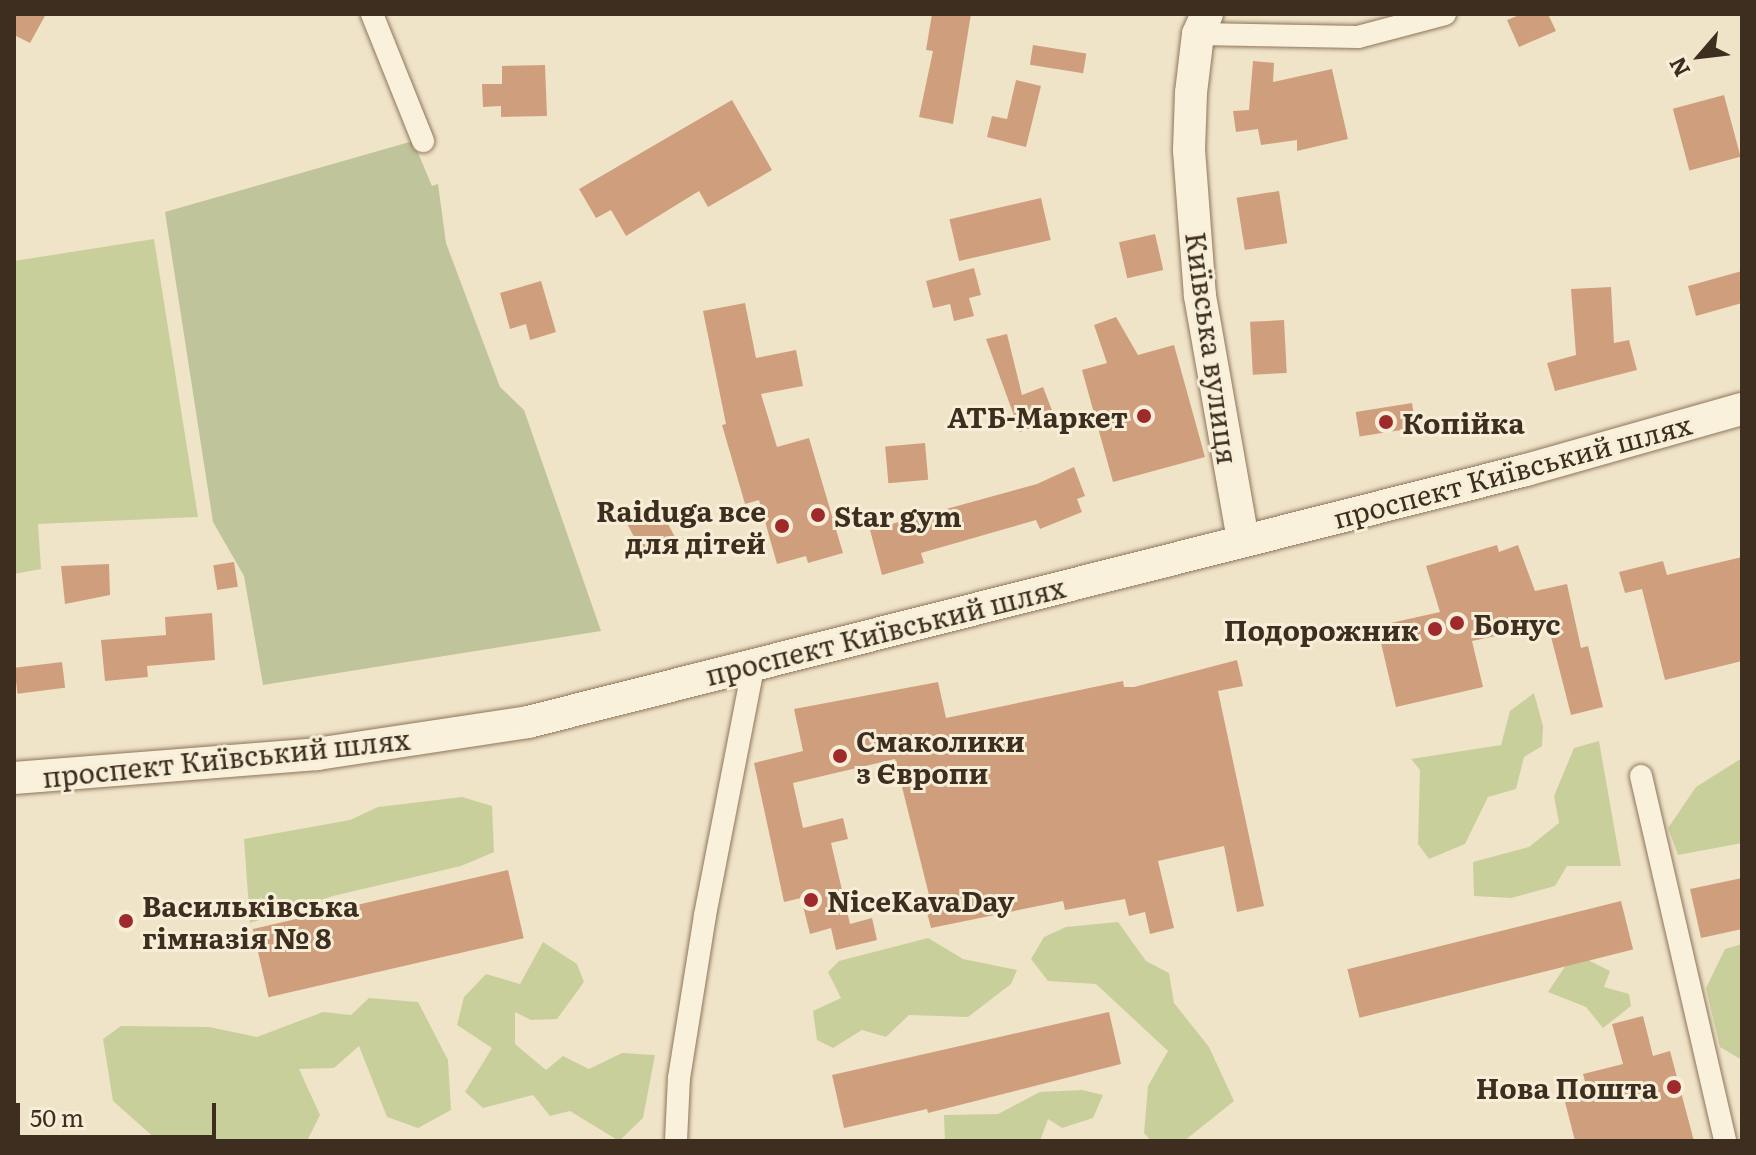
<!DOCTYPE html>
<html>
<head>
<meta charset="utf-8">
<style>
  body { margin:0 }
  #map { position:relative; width:1756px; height:1155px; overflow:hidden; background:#f0e4c8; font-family:Literata,serif }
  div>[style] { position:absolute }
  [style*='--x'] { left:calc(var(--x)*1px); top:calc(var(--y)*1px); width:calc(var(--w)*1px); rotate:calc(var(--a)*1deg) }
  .green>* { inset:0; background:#c9cf9b }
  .cemetery>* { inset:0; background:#bfc49a }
  .building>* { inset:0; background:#cf9f7d; transform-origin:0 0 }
  .roads { filter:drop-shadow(0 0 2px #8d765c) drop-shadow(0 0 2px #8d765c) }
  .street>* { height:22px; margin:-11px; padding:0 11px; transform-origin:11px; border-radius:11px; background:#faf1dc }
  .secondary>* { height:32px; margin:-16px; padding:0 16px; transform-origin:16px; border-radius:16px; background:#faf1dc }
  .dots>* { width:22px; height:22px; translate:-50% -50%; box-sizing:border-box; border:4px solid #f7eed8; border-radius:50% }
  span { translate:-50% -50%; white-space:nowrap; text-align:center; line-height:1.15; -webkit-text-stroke:6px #f7eed8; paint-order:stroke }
  .street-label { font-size:28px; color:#3d2e20 }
  .poi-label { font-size:28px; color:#3d2e20; font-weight:700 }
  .right { translate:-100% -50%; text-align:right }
  .left { translate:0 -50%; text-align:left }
  .frame { position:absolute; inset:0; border:16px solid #3d2e20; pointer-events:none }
  .north { position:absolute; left:1660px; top:16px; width:80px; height:80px; -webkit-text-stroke:6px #f7eed8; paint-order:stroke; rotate:242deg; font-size:22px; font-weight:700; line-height:32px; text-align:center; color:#3d2e20 }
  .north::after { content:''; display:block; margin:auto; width:28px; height:36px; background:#3d2e20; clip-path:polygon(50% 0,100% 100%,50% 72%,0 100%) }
  .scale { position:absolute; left:16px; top:1103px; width:200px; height:36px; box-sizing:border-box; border:4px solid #3d2e20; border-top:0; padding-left:10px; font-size:24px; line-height:28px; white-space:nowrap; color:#3d2e20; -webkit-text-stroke:6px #f7eed8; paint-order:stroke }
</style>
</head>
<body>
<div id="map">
  <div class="green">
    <div style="clip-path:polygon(154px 239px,198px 517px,38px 524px,41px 569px,14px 574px,14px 261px)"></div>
    <div style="clip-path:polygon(1534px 693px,1543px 726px,1542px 746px,1524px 757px,1516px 789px,1488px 797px,1465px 844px,1429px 859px,1418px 844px,1420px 770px,1411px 759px,1501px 745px,1510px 711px)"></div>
    <div style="clip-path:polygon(1599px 741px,1621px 866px,1567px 866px,1555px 886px,1511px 898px,1474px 896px,1473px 862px,1529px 847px,1559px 823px,1554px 796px,1574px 748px)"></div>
    <div style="clip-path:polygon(1742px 758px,1742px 843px,1678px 855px,1668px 828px,1696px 787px)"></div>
    <div style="clip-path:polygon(462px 797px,492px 806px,494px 852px,461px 866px,333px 896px,250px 923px,244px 839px,350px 820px,378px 807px)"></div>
    <div style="clip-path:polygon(1118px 922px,1146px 961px,1169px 973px,1174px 1003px,1209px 1047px,1234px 1101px,1184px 1141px,1151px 1141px,1144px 1133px,1148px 1086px,1168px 1051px,1096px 984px,1048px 981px,1031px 959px,1044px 937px,1066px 927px)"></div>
    <div style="clip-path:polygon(928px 938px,963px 959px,1017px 970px,1011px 984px,968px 1017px,909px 1015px,886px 1037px,862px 1030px,833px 1048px,817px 1040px,813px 1011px,841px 998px,828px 972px,839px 961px)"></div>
    <div style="clip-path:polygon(543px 942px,577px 964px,584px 982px,557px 1019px,531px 1020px,515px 1012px,515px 1044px,546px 1070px,563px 1056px,589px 1069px,622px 1053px,655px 1055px,643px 1118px,619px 1141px,570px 1111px,550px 1116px,533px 1095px,483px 1108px,465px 1092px,492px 1048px,457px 1025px,464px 997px,486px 974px,520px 984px)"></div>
    <div style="clip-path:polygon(1742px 944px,1742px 1060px,1720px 1047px,1706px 988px,1725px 949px)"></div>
    <div style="clip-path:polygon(1574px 953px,1610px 971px,1604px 987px,1629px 994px,1631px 1006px,1603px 1028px,1586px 1007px,1548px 992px)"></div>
    <div style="clip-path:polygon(369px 998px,418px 1002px,448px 1060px,451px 1110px,418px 1128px,387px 1117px,359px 1046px,334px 1068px,299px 1069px,320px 1115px,307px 1141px,158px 1141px,113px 1101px,103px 1039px,121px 1026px,209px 1027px,257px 1037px,323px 1012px,351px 1015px)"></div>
    <div style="clip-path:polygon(1082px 1090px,1103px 1095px,1093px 1118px,1062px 1128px,1048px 1119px,1040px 1141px,945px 1141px,944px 1115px,998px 1114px,1040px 1092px)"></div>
  </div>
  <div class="cemetery">
    <div style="clip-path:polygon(413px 141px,432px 186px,438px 184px,446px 243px,500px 387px,524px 410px,601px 631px,263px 685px,244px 576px,213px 522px,165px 212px)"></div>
  </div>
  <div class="building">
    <div style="clip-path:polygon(14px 14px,46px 14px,30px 43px,14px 35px)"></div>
    <div style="clip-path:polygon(932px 14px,971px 14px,953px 124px,919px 117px,933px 51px,926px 50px)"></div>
    <div style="clip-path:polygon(1522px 14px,1548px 14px,1556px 31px,1519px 47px,1507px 20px)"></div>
    <div style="left:1033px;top:45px;width:54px;height:20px;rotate:9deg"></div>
    <div style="clip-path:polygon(1253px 61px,1274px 63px,1273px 82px,1332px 69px,1348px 139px,1297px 151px,1297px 140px,1261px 145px,1258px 129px,1236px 132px,1233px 111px,1249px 110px)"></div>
    <div style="clip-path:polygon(545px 65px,547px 116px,501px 117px,501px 106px,483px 107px,482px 84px,502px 84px,502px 66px)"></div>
    <div style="clip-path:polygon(1016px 80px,1041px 86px,1026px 147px,987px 137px,992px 116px,1007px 119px)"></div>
    <div style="left:1724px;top:95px;width:64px;height:53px;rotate:75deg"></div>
    <div style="clip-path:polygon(732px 100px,772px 170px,708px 207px,699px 191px,626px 236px,611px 210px,596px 218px,579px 189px)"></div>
    <div style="left:1279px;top:191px;width:53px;height:43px;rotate:81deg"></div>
    <div style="left:1041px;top:198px;width:43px;height:94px;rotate:77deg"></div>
    <div style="left:1155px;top:234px;width:37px;height:37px;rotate:77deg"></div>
    <div style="clip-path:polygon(974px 268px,981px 295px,969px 298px,974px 316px,954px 321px,950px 304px,933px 308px,926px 281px)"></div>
    <div style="clip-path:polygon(1742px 271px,1742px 303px,1696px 316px,1688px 286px)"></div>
    <div style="clip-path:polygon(541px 281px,556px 332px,530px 340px,526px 324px,510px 329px,500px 293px)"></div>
    <div style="clip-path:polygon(1611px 287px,1614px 343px,1629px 340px,1637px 370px,1555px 391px,1547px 363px,1576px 355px,1571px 289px)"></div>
    <div style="clip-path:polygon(745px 303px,756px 358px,796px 350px,803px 386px,761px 394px,777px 447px,809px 438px,843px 553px,808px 563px,806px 556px,777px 564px,759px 500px,745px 504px,722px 425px,726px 424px,703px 311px)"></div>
    <div style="clip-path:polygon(1116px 317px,1138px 355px,1174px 345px,1205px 457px,1113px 482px,1082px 370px,1107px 363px,1094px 325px)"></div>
    <div style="left:1284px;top:320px;width:53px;height:34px;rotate:87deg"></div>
    <div style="clip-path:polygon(1007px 334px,1022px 395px,1043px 387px,1055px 418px,1020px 432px,986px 339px)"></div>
    <div style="left:1412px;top:403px;width:25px;height:57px;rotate:81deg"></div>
    <div style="left:925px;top:443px;width:37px;height:40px;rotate:85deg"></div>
    <div style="clip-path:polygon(1074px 467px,1085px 496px,1077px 499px,1082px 512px,1040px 529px,1036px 520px,921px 553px,924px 563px,882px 575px,870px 530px,1037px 484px)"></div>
    <div style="left:659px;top:507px;width:34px;height:36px;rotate:62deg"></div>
    <div style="clip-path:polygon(1497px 545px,1499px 552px,1518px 545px,1535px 591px,1567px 584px,1581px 648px,1588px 646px,1603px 707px,1571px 715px,1548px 625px,1472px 641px,1483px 687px,1396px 707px,1377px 626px,1440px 612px,1426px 566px)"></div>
    <div style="clip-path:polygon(1742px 557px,1742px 661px,1665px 680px,1642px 589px,1625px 593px,1619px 572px,1663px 561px,1667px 575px)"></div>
    <div style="left:234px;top:562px;width:25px;height:21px;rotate:81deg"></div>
    <div style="clip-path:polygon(109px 564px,110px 595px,65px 604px,61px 566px)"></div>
    <div style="clip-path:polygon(212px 613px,215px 660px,147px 666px,148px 677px,105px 681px,101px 640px,166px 635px,165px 617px)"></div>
    <div style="clip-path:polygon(1237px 660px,1243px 686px,1218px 691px,1264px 906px,1237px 912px,1224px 846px,1158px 861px,1174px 928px,1150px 934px,1145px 912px,1129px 916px,1125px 899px,1065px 910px,1063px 901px,931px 928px,926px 909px,932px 907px,895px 759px,793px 783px,803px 828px,843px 818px,848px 839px,831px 843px,850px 924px,872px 918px,877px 940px,836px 950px,831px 928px,810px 934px,801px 898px,784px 902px,754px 763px,803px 751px,794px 709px,938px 682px,946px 718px,1123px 681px,1124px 687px,1134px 687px)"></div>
    <div style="left:62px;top:662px;width:26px;height:48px;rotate:83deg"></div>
    <div style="left:508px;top:870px;width:70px;height:262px;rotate:77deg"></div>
    <div style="clip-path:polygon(1742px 878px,1742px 929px,1701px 938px,1690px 889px)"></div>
    <div style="left:1621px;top:901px;width:50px;height:282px;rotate:76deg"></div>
    <div style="clip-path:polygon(1109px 1012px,1121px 1064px,928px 1113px,927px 1109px,844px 1128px,832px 1075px)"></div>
    <div style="clip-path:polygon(1643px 1016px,1653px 1056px,1670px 1051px,1694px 1141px,1575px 1141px,1565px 1102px,1589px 1096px,1583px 1074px,1623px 1064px,1612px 1024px)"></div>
  </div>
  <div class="roads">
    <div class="street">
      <div style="--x:372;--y:14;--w:137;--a:68.1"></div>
      <div style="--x:1198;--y:34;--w:160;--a:1.1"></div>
      <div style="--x:1358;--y:37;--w:90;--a:-14.8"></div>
      <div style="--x:1641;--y:776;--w:375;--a:77"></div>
      <div style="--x:676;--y:1141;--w:63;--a:-87.3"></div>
      <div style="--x:679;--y:1078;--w:165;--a:-80.9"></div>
      <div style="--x:705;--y:915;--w:257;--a:-79"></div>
    </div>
    <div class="secondary">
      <div style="--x:1207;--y:14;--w:22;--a:114"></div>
      <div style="--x:1198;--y:34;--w:59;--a:96.8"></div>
      <div style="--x:1191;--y:93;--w:57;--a:92"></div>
      <div style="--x:1189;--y:150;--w:146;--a:85.7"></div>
      <div style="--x:1200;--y:296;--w:248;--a:80"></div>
      <div style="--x:14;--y:778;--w:304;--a:-4.5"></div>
      <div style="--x:317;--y:754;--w:213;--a:-8.6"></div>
      <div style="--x:528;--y:722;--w:1029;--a:-14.17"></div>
      <div style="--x:1526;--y:470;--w:224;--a:-15.8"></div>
    </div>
  </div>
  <div class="dots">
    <div style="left:1144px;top:416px;background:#9e2a2b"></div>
    <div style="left:1386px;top:422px;background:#9e2a2b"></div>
    <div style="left:818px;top:515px;background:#9e2a2b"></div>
    <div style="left:782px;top:526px;background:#9e2a2b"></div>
    <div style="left:1457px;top:623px;background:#9e2a2b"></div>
    <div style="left:1435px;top:629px;background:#9e2a2b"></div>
    <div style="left:840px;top:756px;background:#9e2a2b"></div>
    <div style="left:811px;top:900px;background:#9e2a2b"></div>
    <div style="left:126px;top:921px;background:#9e2a2b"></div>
    <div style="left:1674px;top:1087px;background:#9e2a2b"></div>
  </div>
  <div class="street-label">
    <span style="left:1213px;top:348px;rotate:82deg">Київська вулиця</span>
    <span style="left:1512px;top:470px;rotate:-15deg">проспект Київський шлях</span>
    <span style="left:885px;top:630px;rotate:-14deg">проспект Київський шлях</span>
    <span style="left:226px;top:757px;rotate:-6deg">проспект Київський шлях</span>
  </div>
  <div class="poi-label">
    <span class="right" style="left:1128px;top:416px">АТБ-Маркет</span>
    <span class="left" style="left:1402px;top:422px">Копійка</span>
    <span class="right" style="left:766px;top:526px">Raiduga все<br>для дітей</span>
    <span class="left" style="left:834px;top:515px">Star gym</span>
    <span class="left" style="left:1473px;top:623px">Бонус</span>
    <span class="right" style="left:1419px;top:629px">Подорожник</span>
    <span class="left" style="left:856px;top:756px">Смаколики<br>з Європи</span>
    <span class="left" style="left:827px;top:900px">NiceKavaDay</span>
    <span class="left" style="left:142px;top:921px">Васильківська<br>гімназія № 8</span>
    <span class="right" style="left:1658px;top:1087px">Нова Пошта</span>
  </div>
  <div class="frame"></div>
  <div class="north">N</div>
  <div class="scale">50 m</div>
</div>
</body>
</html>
